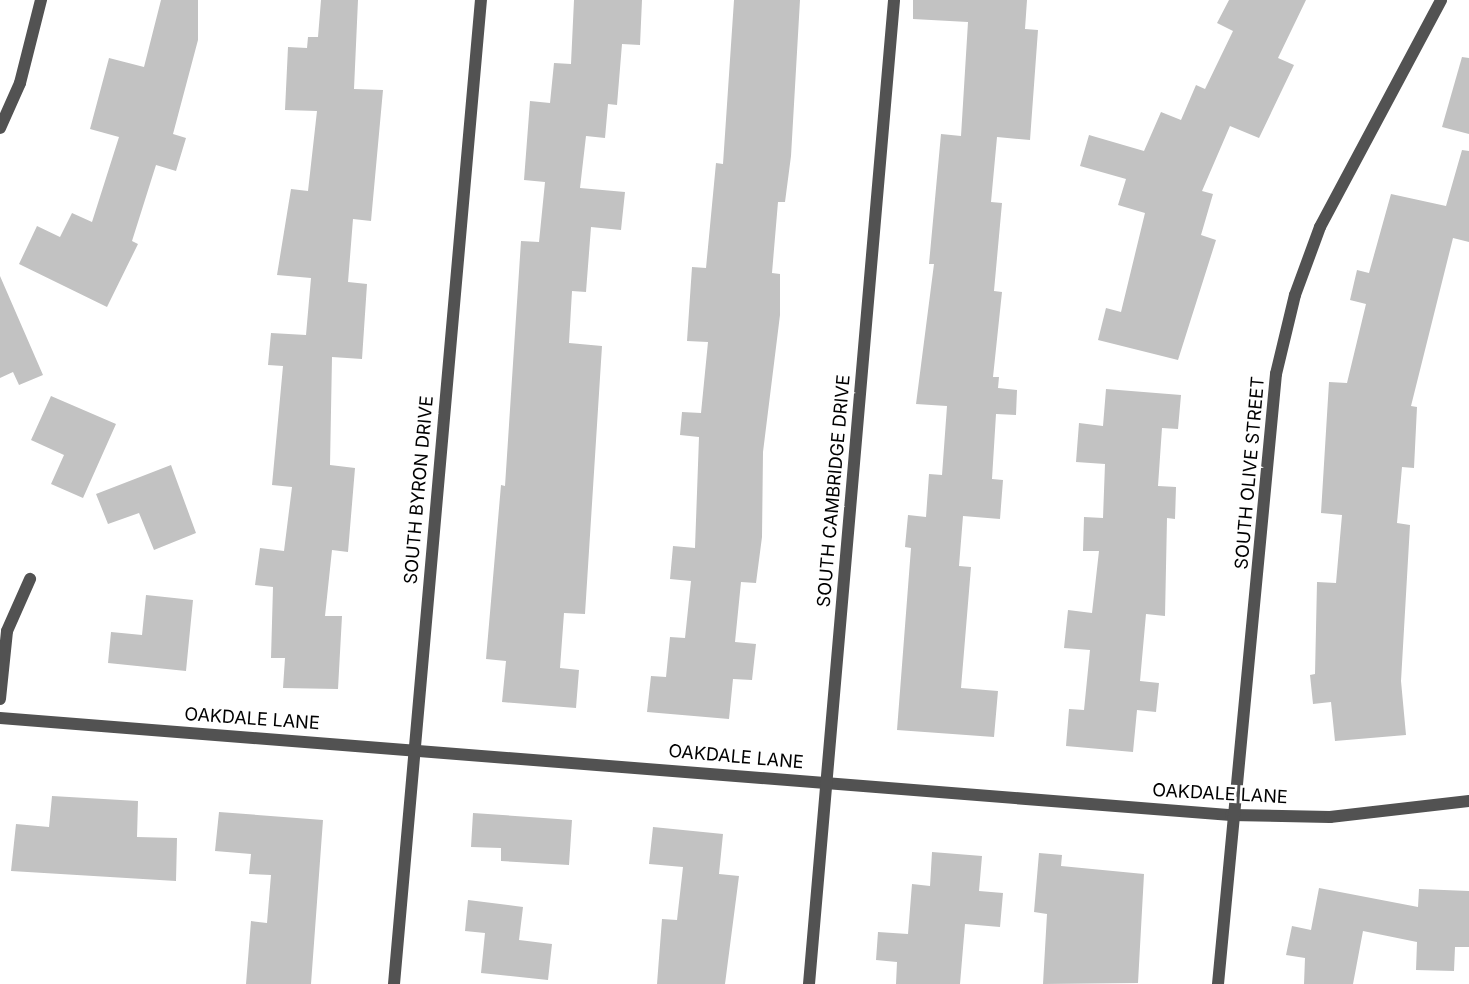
<!DOCTYPE html>
<html>
<head>
<meta charset="utf-8">
<style>
  body { margin:0 }
  #map { position:relative; width:1469px; height:984px; overflow:hidden; background:#fff; font-family:Inter,sans-serif }
  div>[style] { position:absolute }
  [style*='--x'] { left:calc(var(--x)*1px); top:calc(var(--y)*1px); width:calc(var(--w)*1px); rotate:calc(var(--a)*1deg) }
  .building>* { inset:0; background:#c2c2c2 }
  .minor>* { height:12px; margin:-6px; padding:0 6px; transform-origin:6px; border-radius:6px; background:#525252 }
  span { translate:-50% -50%; white-space:nowrap; text-align:center; line-height:1.15; -webkit-text-stroke:5px #fff; paint-order:stroke }
  .street-label { font-size:18px; color:#000 }
</style>
</head>
<body>
<div id="map">
  <div class="building">
    <div style="clip-path:polygon(161px 0,198px 0,198px 40px,173px 134px,186px 138px,176px 171px,156px 165px,132px 241px,138px 244px,107px 307px,19px 264px,37px 226px,60px 237px,72px 213px,92px 222px,119px 137px,90px 129px,109px 58px,144px 67px)"></div>
    <div style="clip-path:polygon(321px 0,358px 0,354px 89px,383px 90px,371px 221px,353px 219px,348px 282px,367px 284px,362px 359px,332px 357px,330px 465px,355px 468px,348px 552px,332px 550px,325px 616px,342px 616px,338px 689px,283px 688px,285px 658px,271px 658px,273px 587px,255px 585px,260px 548px,284px 551px,292px 487px,272px 485px,283px 366px,268px 365px,271px 333px,306px 335px,311px 278px,277px 275px,291px 189px,308px 191px,317px 111px,285px 110px,288px 47px,307px 48px,308px 37px,318px 37px)"></div>
    <div style="clip-path:polygon(574px 0,642px 0,640px 45px,622px 44px,617px 105px,608px 104px,605px 138px,586px 136px,580px 188px,625px 192px,621px 230px,591px 227px,586px 292px,572px 291px,569px 343px,602px 346px,585px 614px,564px 613px,560px 668px,579px 670px,576px 708px,502px 702px,506px 661px,486px 659px,501px 485px,505px 486px,521px 241px,539px 242px,545px 182px,524px 180px,530px 101px,550px 103px,554px 63px,571px 64px)"></div>
    <div style="clip-path:polygon(734px 0,800px 0,791px 156px,785px 202px,778px 202px,772px 273px,780px 274px,780px 315px,763px 452px,762px 537px,756px 583px,741px 582px,735px 642px,756px 644px,752px 680px,733px 679px,729px 719px,647px 712px,651px 676px,666px 677px,670px 637px,685px 638px,691px 581px,670px 579px,673px 546px,695px 548px,699px 437px,680px 435px,682px 412px,701px 413px,708px 342px,687px 341px,692px 267px,706px 268px,716px 163px,723px 164px)"></div>
    <div style="clip-path:polygon(913px 0,1027px 0,1025px 29px,1038px 30px,1030px 140px,997px 137px,991px 202px,1002px 203px,994px 291px,1002px 292px,993px 377px,999px 377px,998px 388px,1017px 390px,1016px 415px,996px 414px,992px 479px,1003px 480px,1000px 519px,963px 516px,959px 566px,971px 567px,961px 688px,998px 691px,994px 737px,897px 730px,911px 548px,905px 547px,908px 515px,926px 517px,929px 474px,942px 475px,947px 406px,916px 404px,934px 264px,929px 264px,941px 134px,961px 136px,968px 22px,913px 19px)"></div>
    <div style="clip-path:polygon(1229px 0,1306px 0,1278px 58px,1294px 65px,1259px 138px,1230px 126px,1202px 191px,1213px 194px,1201px 235px,1216px 240px,1178px 360px,1098px 340px,1106px 308px,1121px 312px,1145px 213px,1118px 205px,1126px 179px,1080px 166px,1089px 135px,1144px 151px,1161px 112px,1181px 120px,1196px 85px,1205px 89px,1233px 31px,1217px 23px)"></div>
    <div style="clip-path:polygon(1462px 57px,1469px 58px,1469px 134px,1442px 127px)"></div>
    <div style="clip-path:polygon(1462px 150px,1469px 151px,1469px 242px,1453px 238px,1411px 406px,1417px 407px,1414px 468px,1402px 467px,1397px 523px,1410px 525px,1401px 681px,1406px 735px,1335px 741px,1331px 702px,1313px 704px,1310px 675px,1315px 674px,1317px 582px,1336px 583px,1342px 515px,1321px 513px,1329px 382px,1347px 383px,1366px 304px,1350px 300px,1357px 270px,1369px 273px,1391px 194px,1446px 206px)"></div>
    <div style="clip-path:polygon(0 276px,43px 375px,19px 385px,13px 372px,0 378px)"></div>
    <div style="clip-path:polygon(1106px 389px,1181px 395px,1178px 429px,1162px 428px,1158px 486px,1176px 487px,1175px 519px,1167px 518px,1165px 616px,1146px 614px,1140px 681px,1159px 683px,1156px 712px,1137px 710px,1133px 752px,1066px 746px,1069px 709px,1084px 710px,1090px 650px,1064px 648px,1068px 610px,1092px 613px,1099px 551px,1083px 551px,1084px 517px,1103px 518px,1105px 464px,1076px 462px,1079px 423px,1103px 426px)"></div>
    <div style="clip-path:polygon(51px 396px,116px 424px,83px 498px,51px 484px,64px 455px,31px 440px)"></div>
    <div style="clip-path:polygon(171px 465px,196px 533px,154px 550px,139px 513px,108px 524px,96px 494px)"></div>
    <div style="clip-path:polygon(146px 595px,193px 600px,186px 671px,108px 663px,111px 632px,142px 635px)"></div>
    <div style="clip-path:polygon(52px 796px,138px 801px,137px 837px,177px 838px,176px 881px,11px 871px,16px 824px,49px 827px)"></div>
    <div style="clip-path:polygon(219px 812px,323px 820px,311px 984px,246px 984px,251px 921px,267px 923px,271px 875px,249px 874px,251px 854px,215px 851px)"></div>
    <div style="clip-path:polygon(473px 813px,572px 820px,569px 865px,501px 861px,501px 848px,471px 847px)"></div>
    <div style="clip-path:polygon(653px 827px,723px 834px,719px 874px,739px 876px,725px 984px,657px 984px,662px 919px,677px 920px,683px 867px,649px 864px)"></div>
    <div style="clip-path:polygon(932px 852px,982px 856px,979px 891px,1003px 893px,1000px 927px,965px 924px,960px 984px,896px 984px,897px 962px,876px 960px,878px 932px,908px 934px,912px 884px,930px 886px)"></div>
    <div style="clip-path:polygon(1039px 853px,1062px 855px,1061px 866px,1144px 874px,1138px 983px,1043px 984px,1047px 914px,1034px 912px)"></div>
    <div style="clip-path:polygon(1319px 888px,1418px 907px,1419px 889px,1469px 891px,1469px 947px,1455px 947px,1454px 971px,1416px 970px,1417px 942px,1363px 931px,1353px 984px,1304px 984px,1305px 958px,1286px 955px,1292px 926px,1311px 930px)"></div>
    <div style="clip-path:polygon(468px 900px,523px 907px,519px 940px,552px 944px,548px 980px,481px 973px,485px 933px,465px 931px)"></div>
  </div>
  <div class="minor">
    <div style="--x:0;--y:128;--w:49;--a:-66"></div>
    <div style="--x:20;--y:83;--w:86;--a:-75.8"></div>
    <div style="--x:0;--y:699;--w:68;--a:-84.1"></div>
    <div style="--x:7;--y:631;--w:57;--a:-66.1"></div>
    <div style="--x:0;--y:718;--w:1235;--a:4.51"></div>
    <div style="--x:1231;--y:815;--w:99;--a:1.2"></div>
    <div style="--x:1330;--y:817;--w:140;--a:-6.6"></div>
    <div style="--x:394;--y:984;--w:988;--a:-84.95"></div>
    <div style="--x:809;--y:984;--w:988;--a:-85.06"></div>
    <div style="--x:1218;--y:984;--w:613;--a:-84.57"></div>
    <div style="--x:1276;--y:374;--w:81;--a:-76.5"></div>
    <div style="--x:1295;--y:295;--w:72;--a:-69.8"></div>
    <div style="--x:1320;--y:227;--w:257;--a:-61.9"></div>
  </div>
  <div class="street-label">
    <span style="left:1250px;top:473px;rotate:-85deg">SOUTH OLIVE STREET</span>
    <span style="left:419px;top:490px;rotate:-85deg">SOUTH BYRON DRIVE</span>
    <span style="left:834px;top:491px;rotate:-85deg">SOUTH CAMBRIDGE DRIVE</span>
    <span style="left:252px;top:719px;rotate:4deg">OAKDALE LANE</span>
    <span style="left:736px;top:757px;rotate:5deg">OAKDALE LANE</span>
    <span style="left:1220px;top:794px;rotate:3deg">OAKDALE LANE</span>
  </div>
</div>
</body>
</html>
